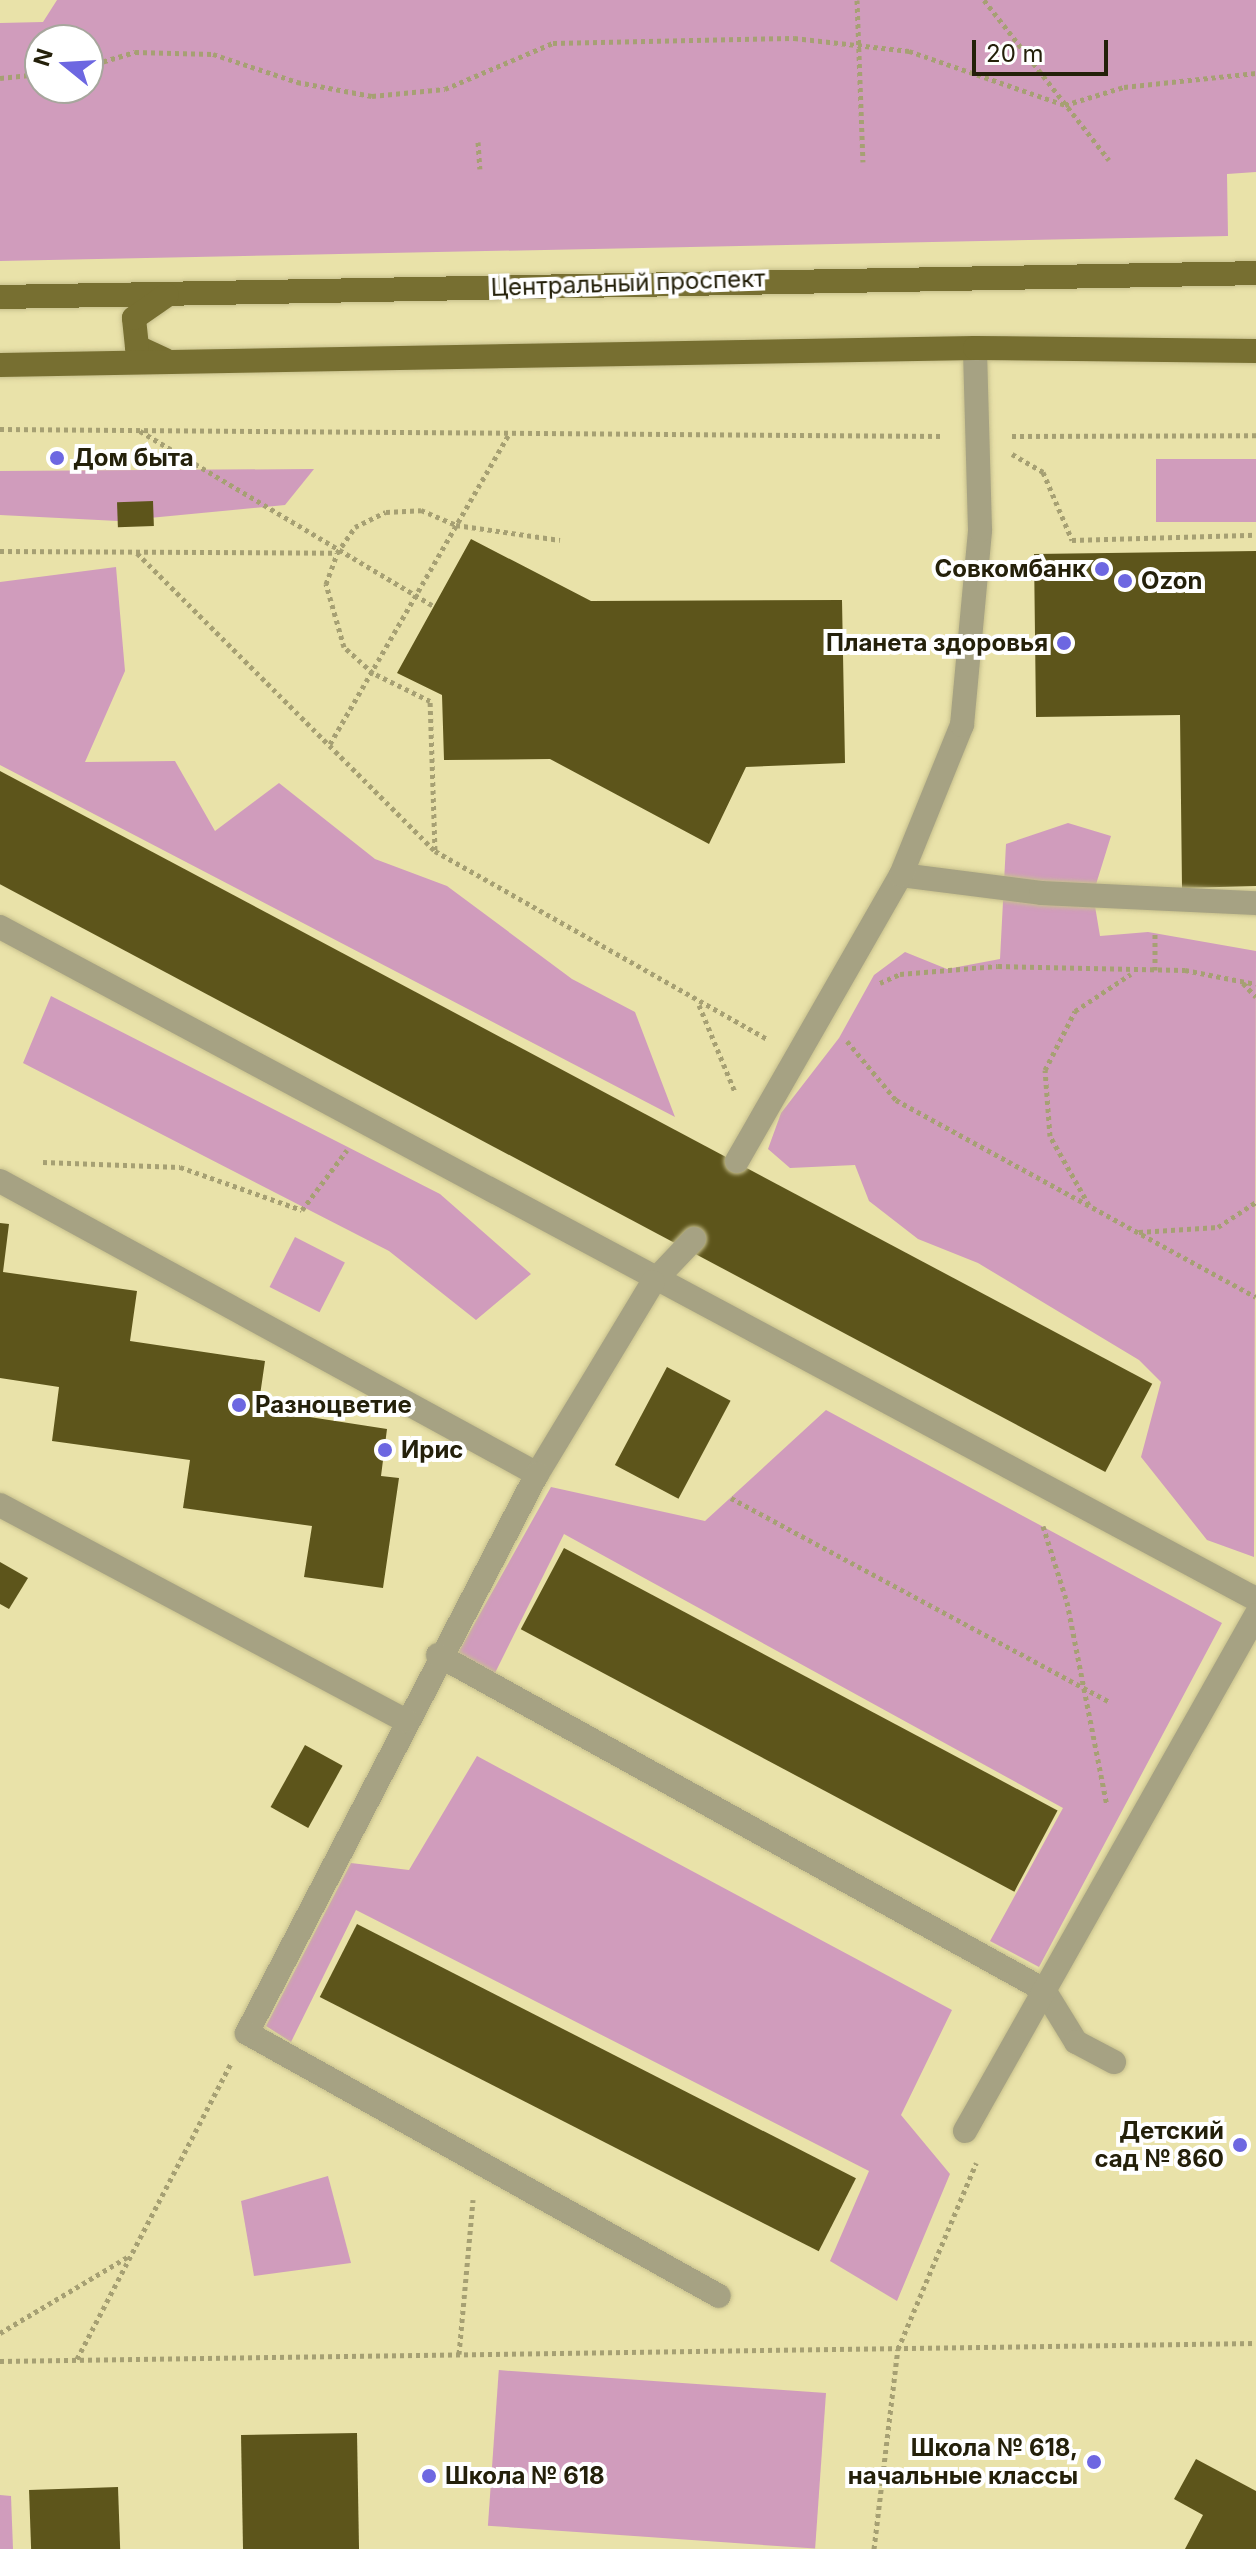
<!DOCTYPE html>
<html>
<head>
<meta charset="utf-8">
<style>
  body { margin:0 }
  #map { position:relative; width:1256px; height:2549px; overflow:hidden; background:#e9e2a9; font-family:Inter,sans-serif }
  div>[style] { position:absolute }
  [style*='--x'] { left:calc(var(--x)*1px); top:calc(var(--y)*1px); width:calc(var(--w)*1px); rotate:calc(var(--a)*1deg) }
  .green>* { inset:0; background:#d09cbc; transform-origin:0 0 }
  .building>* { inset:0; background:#5d551b; transform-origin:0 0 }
  .path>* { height:5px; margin-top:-2.5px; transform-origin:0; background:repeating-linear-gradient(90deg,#a6a073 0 4px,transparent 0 8px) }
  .roads { filter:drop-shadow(0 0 2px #c6bf8c) drop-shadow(0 0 2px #c6bf8c) }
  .service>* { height:24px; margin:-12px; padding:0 12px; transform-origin:12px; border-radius:12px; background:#a6a283 }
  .primary>* { height:24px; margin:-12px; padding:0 12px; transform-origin:12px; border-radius:12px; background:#776f31 }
  .dots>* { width:22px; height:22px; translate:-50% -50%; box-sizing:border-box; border:4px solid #fff; border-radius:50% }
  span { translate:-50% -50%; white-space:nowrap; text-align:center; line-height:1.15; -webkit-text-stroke:8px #fff; paint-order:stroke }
  .street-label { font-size:24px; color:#24200a }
  .poi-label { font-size:24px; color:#24200a; font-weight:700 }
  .left { translate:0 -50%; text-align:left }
  .right { translate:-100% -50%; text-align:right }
  .north { position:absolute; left:24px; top:24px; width:80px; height:80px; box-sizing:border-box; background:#fff; border:2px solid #a7a69d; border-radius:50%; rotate:288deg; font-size:22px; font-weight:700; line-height:32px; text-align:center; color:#24200a }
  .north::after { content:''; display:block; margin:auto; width:28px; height:36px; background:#6d67e1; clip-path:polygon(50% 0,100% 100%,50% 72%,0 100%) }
  .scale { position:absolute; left:972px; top:40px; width:136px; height:36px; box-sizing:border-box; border:4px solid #24200a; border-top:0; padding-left:10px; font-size:24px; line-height:28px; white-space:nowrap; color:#24200a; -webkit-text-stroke:6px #fff; paint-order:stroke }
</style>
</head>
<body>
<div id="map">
  <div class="green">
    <div style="clip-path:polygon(evenodd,57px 0,1256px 0,1256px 172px,1227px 174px,1228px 236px,0 261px,0 23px,43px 22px,57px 0,40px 40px,88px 40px,88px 88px,40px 88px,40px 40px)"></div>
    <div style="left:1156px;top:459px;width:100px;height:63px"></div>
    <div style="clip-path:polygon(314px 469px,285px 505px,118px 521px,0 515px,0 471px)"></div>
    <div style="clip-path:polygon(116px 567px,125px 671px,85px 762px,175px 761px,215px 831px,279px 783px,375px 859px,447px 886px,572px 979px,635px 1012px,675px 1117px,0 765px,0 582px)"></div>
    <div style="clip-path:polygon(1068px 823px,1111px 836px,1093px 894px,1100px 936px,1148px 932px,1256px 951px,1254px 1557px,1207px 1540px,1141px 1457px,1161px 1382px,1139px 1360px,978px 1263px,918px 1239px,869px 1201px,855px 1165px,790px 1168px,768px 1149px,781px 1113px,839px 1038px,874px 975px,905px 952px,947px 969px,1000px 959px,1006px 844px)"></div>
    <div style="clip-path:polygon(51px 996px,440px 1194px,531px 1274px,476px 1320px,389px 1251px,23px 1063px)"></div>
    <div style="left:295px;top:1237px;width:56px;height:56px;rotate:27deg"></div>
    <div style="clip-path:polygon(826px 1410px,1222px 1623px,1039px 1967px,990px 1941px,1063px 1808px,564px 1534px,494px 1675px,458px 1653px,551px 1487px,705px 1521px)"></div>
    <div style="clip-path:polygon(477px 1756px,952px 2010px,901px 2115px,950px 2174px,897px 2301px,830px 2261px,869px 2171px,356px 1910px,291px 2042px,266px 2026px,351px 1863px,409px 1870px)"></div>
    <div style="clip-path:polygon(328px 2176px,351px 2263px,254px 2276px,241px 2201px)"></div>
    <div style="left:826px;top:2393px;width:156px;height:328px;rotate:94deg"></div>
    <div style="clip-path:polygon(0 2495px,11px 2496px,13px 2549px,0 2549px)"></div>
  </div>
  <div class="building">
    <div style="left:153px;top:501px;width:25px;height:36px;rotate:88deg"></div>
    <div style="clip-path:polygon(471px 539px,591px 601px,842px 600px,845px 763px,746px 767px,709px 844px,550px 759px,444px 760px,442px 695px,397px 673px)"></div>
    <div style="clip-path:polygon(1256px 551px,1256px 886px,1182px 888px,1180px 715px,1036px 717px,1034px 554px)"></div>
    <div style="left:0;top:771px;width:1305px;height:100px;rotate:28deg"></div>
    <div style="clip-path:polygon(0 1223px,9px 1224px,3px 1272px,137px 1291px,130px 1341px,265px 1361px,258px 1409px,387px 1429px,381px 1476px,399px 1478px,383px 1588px,304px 1577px,312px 1526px,183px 1508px,190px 1460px,52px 1441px,59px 1387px,0 1378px)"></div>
    <div style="left:667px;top:1367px;width:72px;height:111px;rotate:28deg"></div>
    <div style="left:564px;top:1548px;width:559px;height:92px;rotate:28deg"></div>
    <div style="clip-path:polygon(0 1562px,28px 1578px,9px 1609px,0 1604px)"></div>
    <div style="left:305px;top:1745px;width:43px;height:71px;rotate:29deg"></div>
    <div style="left:357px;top:1924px;width:560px;height:82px;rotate:27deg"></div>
    <div style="left:357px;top:2433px;width:116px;height:116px;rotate:89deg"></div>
    <div style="clip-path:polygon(1196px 2459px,1256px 2491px,1256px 2549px,1185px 2549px,1203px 2515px,1174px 2499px)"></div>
    <div style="left:118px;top:2487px;width:62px;height:89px;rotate:88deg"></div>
  </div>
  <div class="path">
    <div style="--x:857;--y:0;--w:162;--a:87.9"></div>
    <div style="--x:984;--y:0;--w:203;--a:52"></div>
    <div style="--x:88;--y:66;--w:49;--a:-16.6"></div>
    <div style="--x:135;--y:52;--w:78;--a:1.5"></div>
    <div style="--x:213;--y:54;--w:89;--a:18.4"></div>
    <div style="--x:297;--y:82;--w:76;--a:10.6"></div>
    <div style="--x:372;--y:96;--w:73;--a:-5.5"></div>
    <div style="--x:445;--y:89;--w:117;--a:-23.1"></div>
    <div style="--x:553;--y:43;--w:241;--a:-1.2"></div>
    <div style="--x:794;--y:38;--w:116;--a:6.4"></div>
    <div style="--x:909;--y:51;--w:165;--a:19.1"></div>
    <div style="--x:1065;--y:105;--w:62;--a:-17"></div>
    <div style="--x:1124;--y:87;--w:133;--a:-6.1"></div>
    <div style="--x:0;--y:78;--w:40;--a:-5.7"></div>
    <div style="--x:478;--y:142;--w:27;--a:86"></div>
    <div style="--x:0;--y:429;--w:943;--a:0.43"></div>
    <div style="--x:140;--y:431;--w:342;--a:30.8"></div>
    <div style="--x:1012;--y:436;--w:244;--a:-0.2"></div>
    <div style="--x:1012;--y:454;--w:36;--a:30"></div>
    <div style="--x:1043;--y:472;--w:74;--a:66.9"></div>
    <div style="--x:1072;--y:540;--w:184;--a:-1.6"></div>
    <div style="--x:0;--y:551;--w:336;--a:0.3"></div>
    <div style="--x:137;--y:553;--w:421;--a:45"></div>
    <div style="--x:435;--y:851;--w:382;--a:29.5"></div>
    <div style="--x:330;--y:744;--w:358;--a:-60"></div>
    <div style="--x:435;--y:850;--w:149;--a:-91.9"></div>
    <div style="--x:430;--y:701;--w:64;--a:-153.8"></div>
    <div style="--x:373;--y:673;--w:39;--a:-138"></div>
    <div style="--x:344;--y:647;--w:66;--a:-105.9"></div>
    <div style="--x:326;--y:584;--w:33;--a:-70"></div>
    <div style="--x:337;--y:553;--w:32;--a:-55"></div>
    <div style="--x:355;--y:527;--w:34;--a:-26"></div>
    <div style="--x:386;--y:512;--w:35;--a:-3"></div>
    <div style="--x:421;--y:510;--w:38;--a:23"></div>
    <div style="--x:456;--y:525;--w:105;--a:8.2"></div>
    <div style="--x:1155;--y:970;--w:39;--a:-90"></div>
    <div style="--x:880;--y:983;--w:22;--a:-24"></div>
    <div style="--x:900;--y:974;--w:98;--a:-4.7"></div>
    <div style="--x:998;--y:966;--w:187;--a:1.2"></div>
    <div style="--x:1185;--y:970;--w:72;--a:11.2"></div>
    <div style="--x:1243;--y:983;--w:19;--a:47"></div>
    <div style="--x:699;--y:1005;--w:94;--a:67.5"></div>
    <div style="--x:847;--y:1041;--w:77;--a:50.3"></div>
    <div style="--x:896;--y:1100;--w:410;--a:28.7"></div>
    <div style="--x:43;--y:1162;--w:137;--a:2.1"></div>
    <div style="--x:180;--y:1167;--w:129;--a:19.4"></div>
    <div style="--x:302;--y:1210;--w:75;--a:-53.1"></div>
    <div style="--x:1089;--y:1205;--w:79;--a:-119.5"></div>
    <div style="--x:1050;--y:1136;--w:66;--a:-94.3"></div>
    <div style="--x:1045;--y:1070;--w:66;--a:-63"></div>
    <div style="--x:1075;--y:1011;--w:67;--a:-33.5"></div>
    <div style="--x:1139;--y:1232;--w:79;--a:-3.6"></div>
    <div style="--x:1218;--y:1227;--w:45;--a:-33.3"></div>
    <div style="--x:731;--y:1498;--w:430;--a:28.3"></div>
    <div style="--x:1043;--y:1526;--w:80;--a:72.5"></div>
    <div style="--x:1067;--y:1602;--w:207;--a:78.9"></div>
    <div style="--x:0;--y:2333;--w:150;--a:-30.8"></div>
    <div style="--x:459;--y:2354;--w:155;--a:-84.8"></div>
    <div style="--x:77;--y:2359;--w:334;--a:-62.5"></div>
    <div style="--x:0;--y:2361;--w:1256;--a:-0.82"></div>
    <div style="--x:874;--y:2549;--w:201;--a:-83.2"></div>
    <div style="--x:898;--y:2349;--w:202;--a:-67.2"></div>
  </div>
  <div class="roads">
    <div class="service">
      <div style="--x:901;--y:875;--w:141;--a:7.3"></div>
      <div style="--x:1041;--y:893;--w:215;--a:2.7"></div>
      <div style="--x:0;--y:927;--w:1424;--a:28.15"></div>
      <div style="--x:737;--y:1161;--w:330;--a:-60.2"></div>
      <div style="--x:901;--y:875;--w:162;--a:-67.9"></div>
      <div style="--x:962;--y:725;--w:196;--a:-84.7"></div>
      <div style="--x:980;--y:530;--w:182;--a:-91.6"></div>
      <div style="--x:0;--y:1181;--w:612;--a:28.62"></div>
      <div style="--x:694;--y:1239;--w:59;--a:133.6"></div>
      <div style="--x:653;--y:1282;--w:224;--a:121.1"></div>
      <div style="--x:537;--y:1474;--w:630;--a:117.42"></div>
      <div style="--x:247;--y:2033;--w:540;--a:29.13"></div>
      <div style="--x:0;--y:1505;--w:459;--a:28"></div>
      <div style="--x:438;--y:1655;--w:692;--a:28.93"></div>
      <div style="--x:1044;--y:1990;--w:61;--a:58.4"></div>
      <div style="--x:1076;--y:2042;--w:43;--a:27.8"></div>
      <div style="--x:965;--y:2131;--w:592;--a:-60.58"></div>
    </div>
    <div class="primary">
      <div style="--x:0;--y:297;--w:1256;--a:-1.09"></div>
      <div style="--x:165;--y:360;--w:31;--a:-155"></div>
      <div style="--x:137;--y:347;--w:29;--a:-96"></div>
      <div style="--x:134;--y:318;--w:40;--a:-34.9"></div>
      <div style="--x:0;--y:365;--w:975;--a:-1"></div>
      <div style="--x:975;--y:348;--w:281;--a:0.6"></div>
    </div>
  </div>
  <div class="dots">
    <div style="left:57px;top:458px;background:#6d67e1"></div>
    <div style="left:1102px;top:569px;background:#6d67e1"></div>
    <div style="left:1125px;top:581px;background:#6d67e1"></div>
    <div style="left:1064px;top:643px;background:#6d67e1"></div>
    <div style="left:239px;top:1405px;background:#6d67e1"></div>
    <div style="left:385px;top:1450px;background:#6d67e1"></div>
    <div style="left:1240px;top:2145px;background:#6d67e1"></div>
    <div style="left:1094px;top:2462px;background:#6d67e1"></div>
    <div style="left:429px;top:2476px;background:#6d67e1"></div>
  </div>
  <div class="street-label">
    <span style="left:628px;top:283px;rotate:-2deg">Центральный проспект</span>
  </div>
  <div class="poi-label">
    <span class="left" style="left:73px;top:458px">Дом быта</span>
    <span class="right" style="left:1086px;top:569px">Совкомбанк</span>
    <span class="left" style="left:1141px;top:581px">Ozon</span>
    <span class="right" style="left:1048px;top:643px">Планета здоровья</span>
    <span class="left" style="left:255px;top:1405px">Разноцветие</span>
    <span class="left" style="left:401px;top:1450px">Ирис</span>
    <span class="right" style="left:1224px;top:2145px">Детский<br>сад № 860</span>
    <span class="right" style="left:1078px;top:2462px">Школа № 618,<br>начальные классы</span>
    <span class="left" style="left:445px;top:2476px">Школа № 618</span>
  </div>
  <div class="north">N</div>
  <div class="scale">20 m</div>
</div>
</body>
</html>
